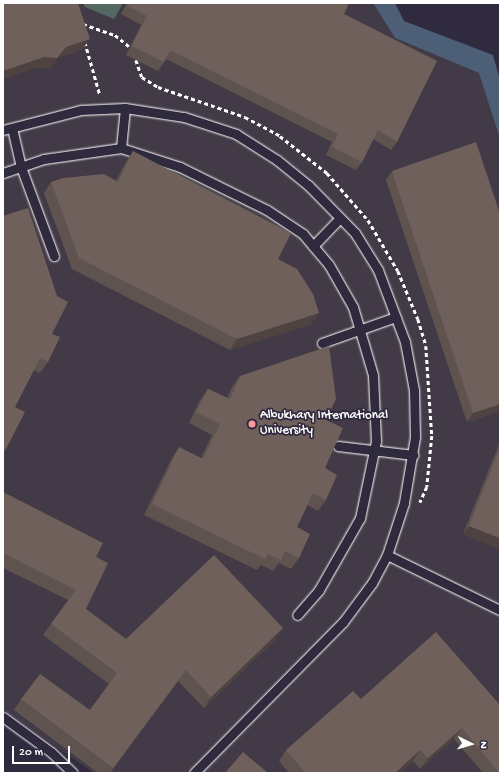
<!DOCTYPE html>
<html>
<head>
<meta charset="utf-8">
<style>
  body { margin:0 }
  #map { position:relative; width:503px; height:776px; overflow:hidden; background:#2f2a3d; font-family:"Gochi Hand",sans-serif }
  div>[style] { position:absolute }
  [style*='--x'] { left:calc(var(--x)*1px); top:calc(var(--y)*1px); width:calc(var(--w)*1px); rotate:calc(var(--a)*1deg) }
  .built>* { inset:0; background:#423a46 }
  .green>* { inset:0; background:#546862 }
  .water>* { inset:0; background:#4c5f77 }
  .path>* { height:2.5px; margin-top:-1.25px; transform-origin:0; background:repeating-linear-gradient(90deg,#fff 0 4px,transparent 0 7px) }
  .roads { filter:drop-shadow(0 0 1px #fff) drop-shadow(0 0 1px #fff) }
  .service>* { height:9px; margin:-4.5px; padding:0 4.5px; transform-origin:4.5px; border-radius:4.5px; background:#2f2a3d }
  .wall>* { inset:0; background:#5f534f }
  .shaded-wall>* { inset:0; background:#4e4340 }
  .building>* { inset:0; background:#6f605c }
  .dots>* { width:11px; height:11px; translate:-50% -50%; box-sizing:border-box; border:2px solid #2f2a3d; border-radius:50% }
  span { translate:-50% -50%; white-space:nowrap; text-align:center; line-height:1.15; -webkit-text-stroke:3.5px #2f2a3d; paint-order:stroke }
  .poi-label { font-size:13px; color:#fff }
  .left { translate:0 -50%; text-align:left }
  .frame { position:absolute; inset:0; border:4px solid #fff; pointer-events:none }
  .north { position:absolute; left:451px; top:724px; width:40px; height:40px; -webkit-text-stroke:3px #2f2a3d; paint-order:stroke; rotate:95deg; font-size:11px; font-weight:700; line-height:16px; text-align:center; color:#fff }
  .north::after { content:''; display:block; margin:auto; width:14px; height:18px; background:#fff; clip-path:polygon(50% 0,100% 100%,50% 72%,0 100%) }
  .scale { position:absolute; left:12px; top:746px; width:58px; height:18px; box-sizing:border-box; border:2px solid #fff; border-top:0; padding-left:5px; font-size:12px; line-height:14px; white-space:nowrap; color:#fff; -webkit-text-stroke:3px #2f2a3d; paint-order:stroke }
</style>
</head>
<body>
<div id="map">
  <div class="built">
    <div style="clip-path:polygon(3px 3px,373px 3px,395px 38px,480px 73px,500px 139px,500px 773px,93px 773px,3px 709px)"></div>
  </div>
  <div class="green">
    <div style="clip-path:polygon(83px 3px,123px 3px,114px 19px,85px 7px)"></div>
  </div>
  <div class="water">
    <div style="clip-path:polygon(373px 3px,395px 3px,404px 21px,493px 55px,500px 80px,500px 139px,479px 73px,395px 38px)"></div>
  </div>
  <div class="path">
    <div style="--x:83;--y:24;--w:34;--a:19"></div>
    <div style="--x:115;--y:35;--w:19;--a:39"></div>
    <div style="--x:85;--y:42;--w:55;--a:74.2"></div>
    <div style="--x:136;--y:60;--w:18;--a:71"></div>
    <div style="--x:142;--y:77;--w:19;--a:32"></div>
    <div style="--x:158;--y:87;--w:92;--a:19"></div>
    <div style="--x:245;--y:117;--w:40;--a:28"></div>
    <div style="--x:280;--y:136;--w:60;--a:38.2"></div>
    <div style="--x:327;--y:173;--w:62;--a:48.9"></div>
    <div style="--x:368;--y:220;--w:59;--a:59.5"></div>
    <div style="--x:398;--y:271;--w:52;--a:67.4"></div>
    <div style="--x:418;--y:319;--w:28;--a:73"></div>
    <div style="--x:426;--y:346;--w:90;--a:86.2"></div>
    <div style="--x:432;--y:436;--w:51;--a:95.6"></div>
    <div style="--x:427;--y:487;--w:17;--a:114"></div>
  </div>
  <div class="roads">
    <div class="service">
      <div style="--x:12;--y:128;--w:40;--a:77"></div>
      <div style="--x:21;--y:167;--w:95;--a:69.7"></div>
      <div style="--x:3;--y:130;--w:81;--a:-14.4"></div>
      <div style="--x:81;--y:110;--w:44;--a:-2.6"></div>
      <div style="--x:125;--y:108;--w:60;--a:8.7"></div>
      <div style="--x:184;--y:117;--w:55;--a:18.1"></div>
      <div style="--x:236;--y:134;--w:49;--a:32.4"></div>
      <div style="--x:277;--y:160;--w:40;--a:39"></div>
      <div style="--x:308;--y:185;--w:67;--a:45.6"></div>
      <div style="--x:355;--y:233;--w:44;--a:58.1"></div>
      <div style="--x:378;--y:270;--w:77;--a:69.4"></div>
      <div style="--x:405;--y:342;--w:49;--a:79.4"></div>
      <div style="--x:414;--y:390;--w:47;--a:88.8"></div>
      <div style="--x:415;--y:437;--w:67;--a:99.5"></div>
      <div style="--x:404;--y:503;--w:55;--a:108.1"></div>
      <div style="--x:387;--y:555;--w:32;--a:118"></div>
      <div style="--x:372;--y:583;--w:49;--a:126.6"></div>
      <div style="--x:343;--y:622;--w:212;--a:134.6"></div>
      <div style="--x:121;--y:148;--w:40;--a:-84.3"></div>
      <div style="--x:3;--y:173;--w:43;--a:-18.9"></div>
      <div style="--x:44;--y:159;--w:78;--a:-8.1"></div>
      <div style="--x:121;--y:148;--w:62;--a:17.9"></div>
      <div style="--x:180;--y:167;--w:97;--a:26.3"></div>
      <div style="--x:267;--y:210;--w:43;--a:33.7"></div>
      <div style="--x:303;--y:234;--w:40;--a:50"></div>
      <div style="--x:329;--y:265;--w:48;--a:60.3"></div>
      <div style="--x:353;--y:307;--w:71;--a:73.6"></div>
      <div style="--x:373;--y:375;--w:66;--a:87.4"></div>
      <div style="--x:376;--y:441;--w:79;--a:101.7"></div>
      <div style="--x:360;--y:518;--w:83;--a:119.7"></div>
      <div style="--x:319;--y:590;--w:33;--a:131"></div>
      <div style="--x:313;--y:246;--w:39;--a:-46"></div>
      <div style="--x:322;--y:343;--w:78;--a:-19.4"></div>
      <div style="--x:338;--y:446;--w:76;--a:6.8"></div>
      <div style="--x:387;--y:555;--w:126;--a:26"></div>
      <div style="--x:3;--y:717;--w:59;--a:36.1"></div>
      <div style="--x:51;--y:752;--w:30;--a:44"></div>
    </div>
  </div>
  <div class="wall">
    <div style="clip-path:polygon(127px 3px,322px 3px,324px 4px,324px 3px,349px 3px,344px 14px,397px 142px,391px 150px,373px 139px,362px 162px,356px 170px,326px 155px,332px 142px,166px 59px,158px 71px,126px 55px,141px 25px,121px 14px)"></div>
    <div style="clip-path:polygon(133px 151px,278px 259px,311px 324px,230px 350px,72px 269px,44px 193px,51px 182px,116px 181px,126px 162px)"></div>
    <div style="clip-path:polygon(392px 171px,500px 411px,467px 422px,386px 180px)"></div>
    <div style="clip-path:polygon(3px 216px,52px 334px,48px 362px,40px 373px,34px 370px,15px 407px,6px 449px,3px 454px)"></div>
    <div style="clip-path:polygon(240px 376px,326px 420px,325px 468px,326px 500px,318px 511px,307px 505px,297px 527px,299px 558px,291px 569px,279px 563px,273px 571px,261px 565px,257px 570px,144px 515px,172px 458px,179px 447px,201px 458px,212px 435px,189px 423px,200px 400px,208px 389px,227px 398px,232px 387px)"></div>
    <div style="clip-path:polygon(500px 442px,500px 549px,463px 534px)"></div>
    <div style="clip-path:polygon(3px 492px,96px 557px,86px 609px,126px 639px,276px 639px,204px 708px,178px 681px,110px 773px,98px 773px,14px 710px,21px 699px,90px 710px,109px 684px,43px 635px,68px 600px,3px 568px)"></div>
    <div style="clip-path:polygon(436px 632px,500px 773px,483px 773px,454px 739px,420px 769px,413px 761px,399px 773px,289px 773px,279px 761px,286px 750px,361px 699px)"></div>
  </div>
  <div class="shaded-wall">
    <div style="clip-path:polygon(90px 39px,82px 50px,58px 58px,50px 69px,36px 68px,3px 79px,3px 71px,66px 47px)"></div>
    <div style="clip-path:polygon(319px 313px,311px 324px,230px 350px,237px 339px)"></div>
    <div style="clip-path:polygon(500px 404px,500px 411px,467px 422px,473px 413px)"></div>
    <div style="clip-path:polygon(469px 526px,500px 538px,500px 549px,463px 534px)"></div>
    <div style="clip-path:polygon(283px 628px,276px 639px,204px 708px,211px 697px)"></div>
    <div style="clip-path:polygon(462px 728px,454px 739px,420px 769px,428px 758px)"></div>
    <div style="clip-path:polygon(420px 750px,413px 761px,399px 773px,395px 773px)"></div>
  </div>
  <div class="building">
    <div style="clip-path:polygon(3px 3px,78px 3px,90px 39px,66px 47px,57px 58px,44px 57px,3px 71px)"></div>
    <div style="clip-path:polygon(128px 3px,322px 3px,325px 5px,326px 3px,349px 3px,344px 14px,437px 61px,397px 142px,378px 130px,362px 162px,332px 147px,338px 134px,170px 50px,164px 62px,132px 46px,147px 16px,127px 6px)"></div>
    <div style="clip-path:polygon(476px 142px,500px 214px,500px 404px,473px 413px,392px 171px)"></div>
    <div style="clip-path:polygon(133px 151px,291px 233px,278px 259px,297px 269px,313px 294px,319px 313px,237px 339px,79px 258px,51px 182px,63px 178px,104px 174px,118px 182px)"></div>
    <div style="clip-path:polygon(28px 208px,57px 296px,68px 302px,52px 334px,60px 337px,48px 362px,40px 358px,15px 407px,25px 412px,6px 449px,3px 447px,3px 216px)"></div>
    <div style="clip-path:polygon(329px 346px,336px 399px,326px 420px,343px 428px,325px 468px,337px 475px,326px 500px,313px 493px,297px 527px,310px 534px,299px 558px,285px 551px,281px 560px,268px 554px,265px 559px,152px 504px,179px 447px,203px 459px,220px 424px,196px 412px,208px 389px,230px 399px,240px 376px)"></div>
    <div style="clip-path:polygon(500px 448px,500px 538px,469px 526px)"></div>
    <div style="clip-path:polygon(3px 492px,103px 543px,96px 557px,108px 563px,86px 609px,126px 639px,214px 555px,283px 628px,211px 697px,186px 670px,113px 768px,21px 699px,40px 674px,90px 710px,117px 673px,51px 624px,76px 590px,3px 553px)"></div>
    <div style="clip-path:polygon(436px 632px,500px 705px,500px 773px,499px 773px,462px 728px,428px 758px,420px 750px,395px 773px,306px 773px,286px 750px,353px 691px,361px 699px)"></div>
    <div style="clip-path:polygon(243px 752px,268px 773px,225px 773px)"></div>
  </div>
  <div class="dots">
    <div style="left:252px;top:424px;background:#ff9aa2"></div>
  </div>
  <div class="poi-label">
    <span class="left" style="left:260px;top:424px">Albukhary International<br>University</span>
  </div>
  <div class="frame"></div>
  <div class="north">N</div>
  <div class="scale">20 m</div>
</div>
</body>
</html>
